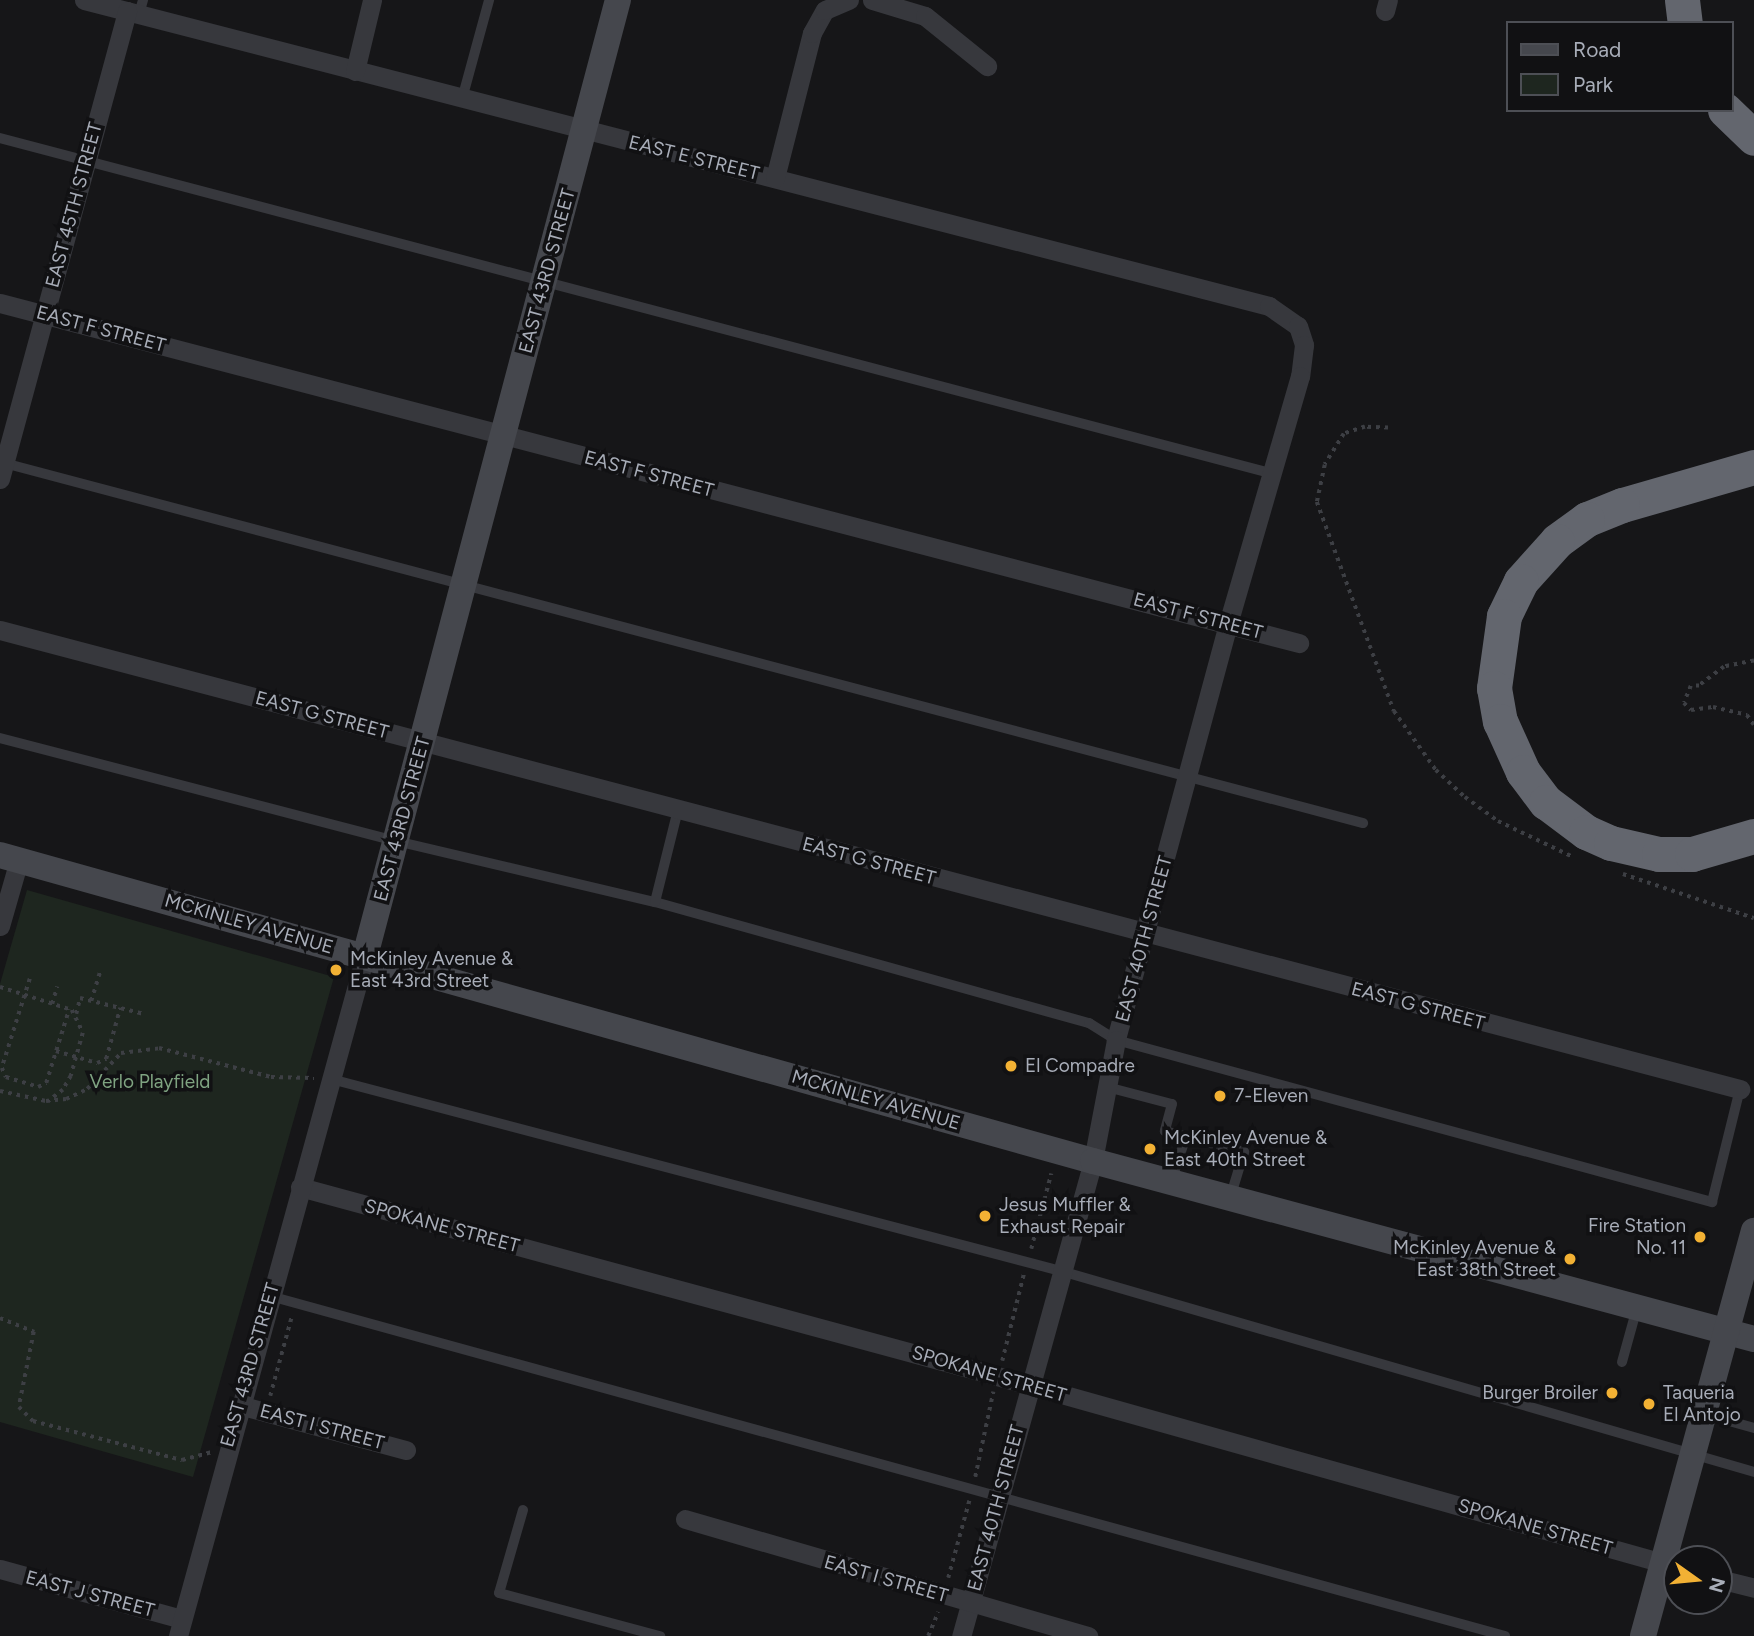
<!DOCTYPE html>
<html>
<head>
<meta charset="utf-8">
<style>
  body { margin:0 }
  #map { position:relative; width:1754px; height:1636px; overflow:hidden; background:#161618; font-family:Figtree,sans-serif }
  div>[style] { position:absolute }
  [style*='--x'] { left:calc(var(--x)*1px); top:calc(var(--y)*1px); width:calc(var(--w)*1px); rotate:calc(var(--a)*1deg) }
  .green>* { inset:0; background:#1e261f }
  .path>* { height:3.5px; margin-top:-1.75px; transform-origin:0; background:repeating-linear-gradient(90deg,#3d3f44 0 3.5px,transparent 0 8.5px) }
  .lane>* { height:10px; margin:-5px; padding:0 5px; transform-origin:5px; border-radius:5px; background:#37383d }
  .street>* { height:19px; margin:-9.5px; padding:0 9.5px; transform-origin:9.5px; border-radius:9.5px; background:#37383d }
  .secondary>* { height:26px; margin:-13px; padding:0 13px; transform-origin:13px; border-radius:13px; background:#45474d }
  .highway>* { height:35px; margin:-17.5px; padding:0 17.5px; transform-origin:17.5px; border-radius:17.5px; background:#63666e }
  .dots>* { width:19px; height:19px; translate:-50% -50%; box-sizing:border-box; border:4px solid #111113; border-radius:50% }
  span { translate:-50% -50%; white-space:nowrap; text-align:center; line-height:1.15; -webkit-text-stroke:7px #111113; paint-order:stroke }
  .street-label { font-size:19px; color:#a8adb8 }
  .poi-label { font-size:19px; color:#a8adb8 }
  .left { translate:0 -50%; text-align:left }
  .right { translate:-100% -50%; text-align:right }
  .park-label { font-size:19px; color:#7fa381 }
  .legend { position:absolute; left:1506px; top:21px; width:228px; height:91px; box-sizing:border-box; background:#111113; border:2px solid #4d4f55; margin:0; padding:9px 12px; list-style:none; font-size:21px; color:#a8adb8 }
  .legend li { display:flex; align-items:center; gap:14px; height:35px }
  .legend b { width:35px; border:2px solid #4d4f55 }
  .north { position:absolute; left:1663px; top:1545px; width:70px; height:70px; box-sizing:border-box; background:#111113; border:2px solid #4d4f55; border-radius:50%; rotate:105deg; font-size:19px; font-weight:700; line-height:28px; text-align:center; color:#a8adb8 }
  .north::after { content:''; display:block; margin:auto; width:24px; height:32px; background:#f2b134; clip-path:polygon(50% 0,100% 100%,50% 72%,0 100%) }
</style>
</head>
<body>
<div id="map">
  <div class="green">
    <div style="clip-path:polygon(27px 890px,334px 977px,193px 1477px,0 1422px,0 984px)"></div>
  </div>
  <div class="path">
    <div style="--x:1388;--y:428;--w:23;--a:-178"></div>
    <div style="--x:1365;--y:427;--w:22;--a:162"></div>
    <div style="--x:1344;--y:434;--w:36;--a:122"></div>
    <div style="--x:1325;--y:465;--w:38;--a:102"></div>
    <div style="--x:1317;--y:502;--w:223;--a:69.8"></div>
    <div style="--x:1394;--y:711;--w:72;--a:54.6"></div>
    <div style="--x:1436;--y:770;--w:40;--a:43"></div>
    <div style="--x:1465;--y:797;--w:41;--a:36"></div>
    <div style="--x:1498;--y:821;--w:83;--a:25.6"></div>
    <div style="--x:1754;--y:661;--w:31;--a:169"></div>
    <div style="--x:1724;--y:667;--w:31;--a:143"></div>
    <div style="--x:1699;--y:686;--w:8;--a:180"></div>
    <div style="--x:1691;--y:686;--w:18;--a:112"></div>
    <div style="--x:1684;--y:703;--w:10;--a:45"></div>
    <div style="--x:1691;--y:710;--w:22;--a:-8"></div>
    <div style="--x:1713;--y:707;--w:35;--a:13"></div>
    <div style="--x:1747;--y:715;--w:12;--a:55"></div>
    <div style="--x:1623;--y:874;--w:138;--a:18.6"></div>
    <div style="--x:30;--y:979;--w:93;--a:107.5"></div>
    <div style="--x:2;--y:1068;--w:10;--a:66"></div>
    <div style="--x:6;--y:1077;--w:34;--a:17"></div>
    <div style="--x:38;--y:1087;--w:9;--a:-27"></div>
    <div style="--x:46;--y:1083;--w:77;--a:-72.7"></div>
    <div style="--x:0;--y:987;--w:76;--a:17.7"></div>
    <div style="--x:72;--y:1010;--w:25;--a:64"></div>
    <div style="--x:83;--y:1033;--w:45;--a:105.6"></div>
    <div style="--x:71;--y:1076;--w:16;--a:120"></div>
    <div style="--x:63;--y:1090;--w:18;--a:142"></div>
    <div style="--x:91;--y:1001;--w:31;--a:-73"></div>
    <div style="--x:52;--y:1004;--w:18;--a:-74"></div>
    <div style="--x:76;--y:1014;--w:16;--a:-76"></div>
    <div style="--x:80;--y:998;--w:66;--a:14"></div>
    <div style="--x:56;--y:1051;--w:43;--a:16.3"></div>
    <div style="--x:97;--y:1063;--w:10;--a:-24"></div>
    <div style="--x:106;--y:1059;--w:53;--a:-74.6"></div>
    <div style="--x:0;--y:1091;--w:47;--a:12.3"></div>
    <div style="--x:46;--y:1101;--w:20;--a:-6"></div>
    <div style="--x:66;--y:1099;--w:23;--a:-25"></div>
    <div style="--x:87;--y:1089;--w:50;--a:-46.6"></div>
    <div style="--x:121;--y:1053;--w:38;--a:-7"></div>
    <div style="--x:159;--y:1048;--w:116;--a:14.5"></div>
    <div style="--x:271;--y:1077;--w:43;--a:1.3"></div>
    <div style="--x:1031;--y:1249;--w:78;--a:-75.1"></div>
    <div style="--x:0;--y:1318;--w:37;--a:22"></div>
    <div style="--x:34;--y:1332;--w:76;--a:101.3"></div>
    <div style="--x:19;--y:1407;--w:20;--a:45"></div>
    <div style="--x:33;--y:1421;--w:154;--a:14.7"></div>
    <div style="--x:182;--y:1460;--w:30;--a:-15"></div>
    <div style="--x:1002;--y:1361;--w:91;--a:-76"></div>
    <div style="--x:270;--y:1396;--w:84;--a:-74.8"></div>
    <div style="--x:975;--y:1477;--w:87;--a:-78"></div>
    <div style="--x:948;--y:1578;--w:80;--a:-74.7"></div>
    <div style="--x:928;--y:1636;--w:26;--a:-67"></div>
  </div>
  <div class="lane">
    <div style="--x:139;--y:14;--w:15;--a:-74"></div>
    <div style="--x:462;--y:99;--w:103;--a:-74.7"></div>
    <div style="--x:0;--y:138;--w:1313;--a:14.78"></div>
    <div style="--x:4;--y:463;--w:1406;--a:14.84"></div>
    <div style="--x:0;--y:738;--w:409;--a:14.6"></div>
    <div style="--x:396;--y:841;--w:266;--a:13.3"></div>
    <div style="--x:655;--y:902;--w:451;--a:15.6"></div>
    <div style="--x:1089;--y:1023;--w:32;--a:32"></div>
    <div style="--x:1116;--y:1040;--w:618;--a:15.21"></div>
    <div style="--x:1712;--y:1202;--w:116;--a:-76.1"></div>
    <div style="--x:655;--y:902;--w:95;--a:-76"></div>
    <div style="--x:331;--y:1079;--w:755;--a:14.74"></div>
    <div style="--x:1061;--y:1271;--w:722;--a:16.17"></div>
    <div style="--x:1107;--y:1087;--w:67;--a:14.7"></div>
    <div style="--x:1172;--y:1104;--w:28;--a:105"></div>
    <div style="--x:1165;--y:1131;--w:82;--a:14.9"></div>
    <div style="--x:1244;--y:1152;--w:48;--a:106.9"></div>
    <div style="--x:1171;--y:1182;--w:48;--a:-71.9"></div>
    <div style="--x:270;--y:1296;--w:1281;--a:15.39"></div>
    <div style="--x:1622;--y:1362;--w:56;--a:-74.5"></div>
    <div style="--x:1704;--y:1414;--w:52;--a:15.6"></div>
    <div style="--x:523;--y:1510;--w:86;--a:106.1"></div>
    <div style="--x:499;--y:1593;--w:167;--a:15"></div>
  </div>
  <div class="street">
    <div style="--x:84;--y:0;--w:1224;--a:14.48"></div>
    <div style="--x:1269;--y:306;--w:35;--a:35"></div>
    <div style="--x:1298;--y:326;--w:20;--a:72"></div>
    <div style="--x:1304;--y:345;--w:31;--a:97"></div>
    <div style="--x:1300;--y:376;--w:258;--a:106.2"></div>
    <div style="--x:1228;--y:624;--w:431;--a:105.1"></div>
    <div style="--x:1116;--y:1040;--w:123;--a:100.8"></div>
    <div style="--x:1093;--y:1161;--w:493;--a:105.5"></div>
    <div style="--x:872;--y:0;--w:55;--a:16.8"></div>
    <div style="--x:925;--y:16;--w:80;--a:38.9"></div>
    <div style="--x:1385;--y:11;--w:11;--a:-75"></div>
    <div style="--x:355;--y:71;--w:73;--a:-76.5"></div>
    <div style="--x:775;--y:178;--w:150;--a:-75.7"></div>
    <div style="--x:812;--y:33;--w:26;--a:-61"></div>
    <div style="--x:825;--y:10;--w:26;--a:-23"></div>
    <div style="--x:0;--y:303;--w:1343;--a:14.67"></div>
    <div style="--x:0;--y:479;--w:485;--a:-74.8"></div>
    <div style="--x:0;--y:630;--w:1800;--a:14.78"></div>
    <div style="--x:0;--y:926;--w:69;--a:-73.9"></div>
    <div style="--x:300;--y:1187;--w:722;--a:15.17"></div>
    <div style="--x:997;--y:1376;--w:706;--a:15.69"></div>
    <div style="--x:239;--y:1405;--w:173;--a:15.1"></div>
    <div style="--x:685;--y:1519;--w:420;--a:16.2"></div>
    <div style="--x:0;--y:1569;--w:188;--a:15.4"></div>
    <div style="--x:1719;--y:1579;--w:36;--a:14"></div>
    <div style="--x:178;--y:1636;--w:705;--a:-74.62"></div>
  </div>
  <div class="secondary">
    <div style="--x:0;--y:855;--w:1135;--a:15.64"></div>
    <div style="--x:1093;--y:1161;--w:685;--a:15.07"></div>
    <div style="--x:365;--y:956;--w:989;--a:-75.18"></div>
    <div style="--x:1643;--y:1636;--w:420;--a:-74.7"></div>
  </div>
  <div class="highway">
    <div style="--x:1682;--y:0;--w:23;--a:83"></div>
    <div style="--x:1725;--y:110;--w:40;--a:44"></div>
    <div style="--x:1754;--y:467;--w:137;--a:163.9"></div>
    <div style="--x:1622;--y:505;--w:38;--a:158"></div>
    <div style="--x:1587;--y:519;--w:37;--a:144"></div>
    <div style="--x:1557;--y:541;--w:54;--a:132"></div>
    <div style="--x:1521;--y:581;--w:39;--a:116"></div>
    <div style="--x:1504;--y:616;--w:73;--a:97.9"></div>
    <div style="--x:1494;--y:688;--w:34;--a:80"></div>
    <div style="--x:1500;--y:721;--w:56;--a:65.7"></div>
    <div style="--x:1523;--y:772;--w:38;--a:53"></div>
    <div style="--x:1546;--y:802;--w:50;--a:36.9"></div>
    <div style="--x:1586;--y:832;--w:27;--a:24"></div>
    <div style="--x:1611;--y:843;--w:49;--a:12.9"></div>
    <div style="--x:1659;--y:854;--w:33;--a:0"></div>
    <div style="--x:1692;--y:854;--w:65;--a:-16.2"></div>
  </div>
  <div class="dots">
    <div style="left:336px;top:970px;background:#f2b134"></div>
    <div style="left:1011px;top:1066px;background:#f2b134"></div>
    <div style="left:1220px;top:1096px;background:#f2b134"></div>
    <div style="left:1150px;top:1149px;background:#f2b134"></div>
    <div style="left:985px;top:1216px;background:#f2b134"></div>
    <div style="left:1700px;top:1237px;background:#f2b134"></div>
    <div style="left:1570px;top:1259px;background:#f2b134"></div>
    <div style="left:1612px;top:1393px;background:#f2b134"></div>
    <div style="left:1649px;top:1404px;background:#f2b134"></div>
  </div>
  <div class="street-label">
    <span style="left:694px;top:158px;rotate:14deg">EAST E STREET</span>
    <span style="left:74px;top:205px;rotate:-75deg">EAST 45TH STREET</span>
    <span style="left:547px;top:271px;rotate:-75deg">EAST 43RD STREET</span>
    <span style="left:101px;top:329px;rotate:15deg">EAST F STREET</span>
    <span style="left:649px;top:474px;rotate:15deg">EAST F STREET</span>
    <span style="left:1198px;top:616px;rotate:15deg">EAST F STREET</span>
    <span style="left:322px;top:715px;rotate:15deg">EAST G STREET</span>
    <span style="left:402px;top:819px;rotate:-75deg">EAST 43RD STREET</span>
    <span style="left:869px;top:861px;rotate:15deg">EAST G STREET</span>
    <span style="left:249px;top:924px;rotate:16deg">MCKINLEY AVENUE</span>
    <span style="left:1144px;top:939px;rotate:-75deg">EAST 40TH STREET</span>
    <span style="left:1418px;top:1006px;rotate:15deg">EAST G STREET</span>
    <span style="left:876px;top:1100px;rotate:16deg">MCKINLEY AVENUE</span>
    <span style="left:442px;top:1226px;rotate:15deg">SPOKANE STREET</span>
    <span style="left:250px;top:1365px;rotate:-74deg">EAST 43RD STREET</span>
    <span style="left:989px;top:1374px;rotate:16deg">SPOKANE STREET</span>
    <span style="left:322px;top:1427px;rotate:15deg">EAST I STREET</span>
    <span style="left:996px;top:1508px;rotate:-75deg">EAST 40TH STREET</span>
    <span style="left:1535px;top:1527px;rotate:16deg">SPOKANE STREET</span>
    <span style="left:886px;top:1579px;rotate:16deg">EAST I STREET</span>
    <span style="left:90px;top:1594px;rotate:15deg">EAST J STREET</span>
  </div>
  <div class="poi-label">
    <span class="left" style="left:350px;top:970px">McKinley Avenue &amp;<br>East 43rd Street</span>
    <span class="left" style="left:1025px;top:1066px">El Compadre</span>
    <span class="left" style="left:1234px;top:1096px">7-Eleven</span>
    <span class="left" style="left:1164px;top:1149px">McKinley Avenue &amp;<br>East 40th Street</span>
    <span class="left" style="left:999px;top:1216px">Jesus Muffler &amp;<br>Exhaust Repair</span>
    <span class="right" style="left:1686px;top:1237px">Fire Station<br>No. 11</span>
    <span class="right" style="left:1556px;top:1259px">McKinley Avenue &amp;<br>East 38th Street</span>
    <span class="right" style="left:1598px;top:1393px">Burger Broiler</span>
    <span class="left" style="left:1663px;top:1404px">Taqueria<br>El Antojo</span>
  </div>
  <div class="park-label">
    <span style="left:150px;top:1082px">Verlo Playfield</span>
  </div>
  <ul class="legend">
  <li><b style="height:9px;background:#45474d"></b>Road</li>
  <li><b style="height:19px;background:#1e261f"></b>Park</li>
  </ul>
  <div class="north">N</div>
</div>
</body>
</html>
